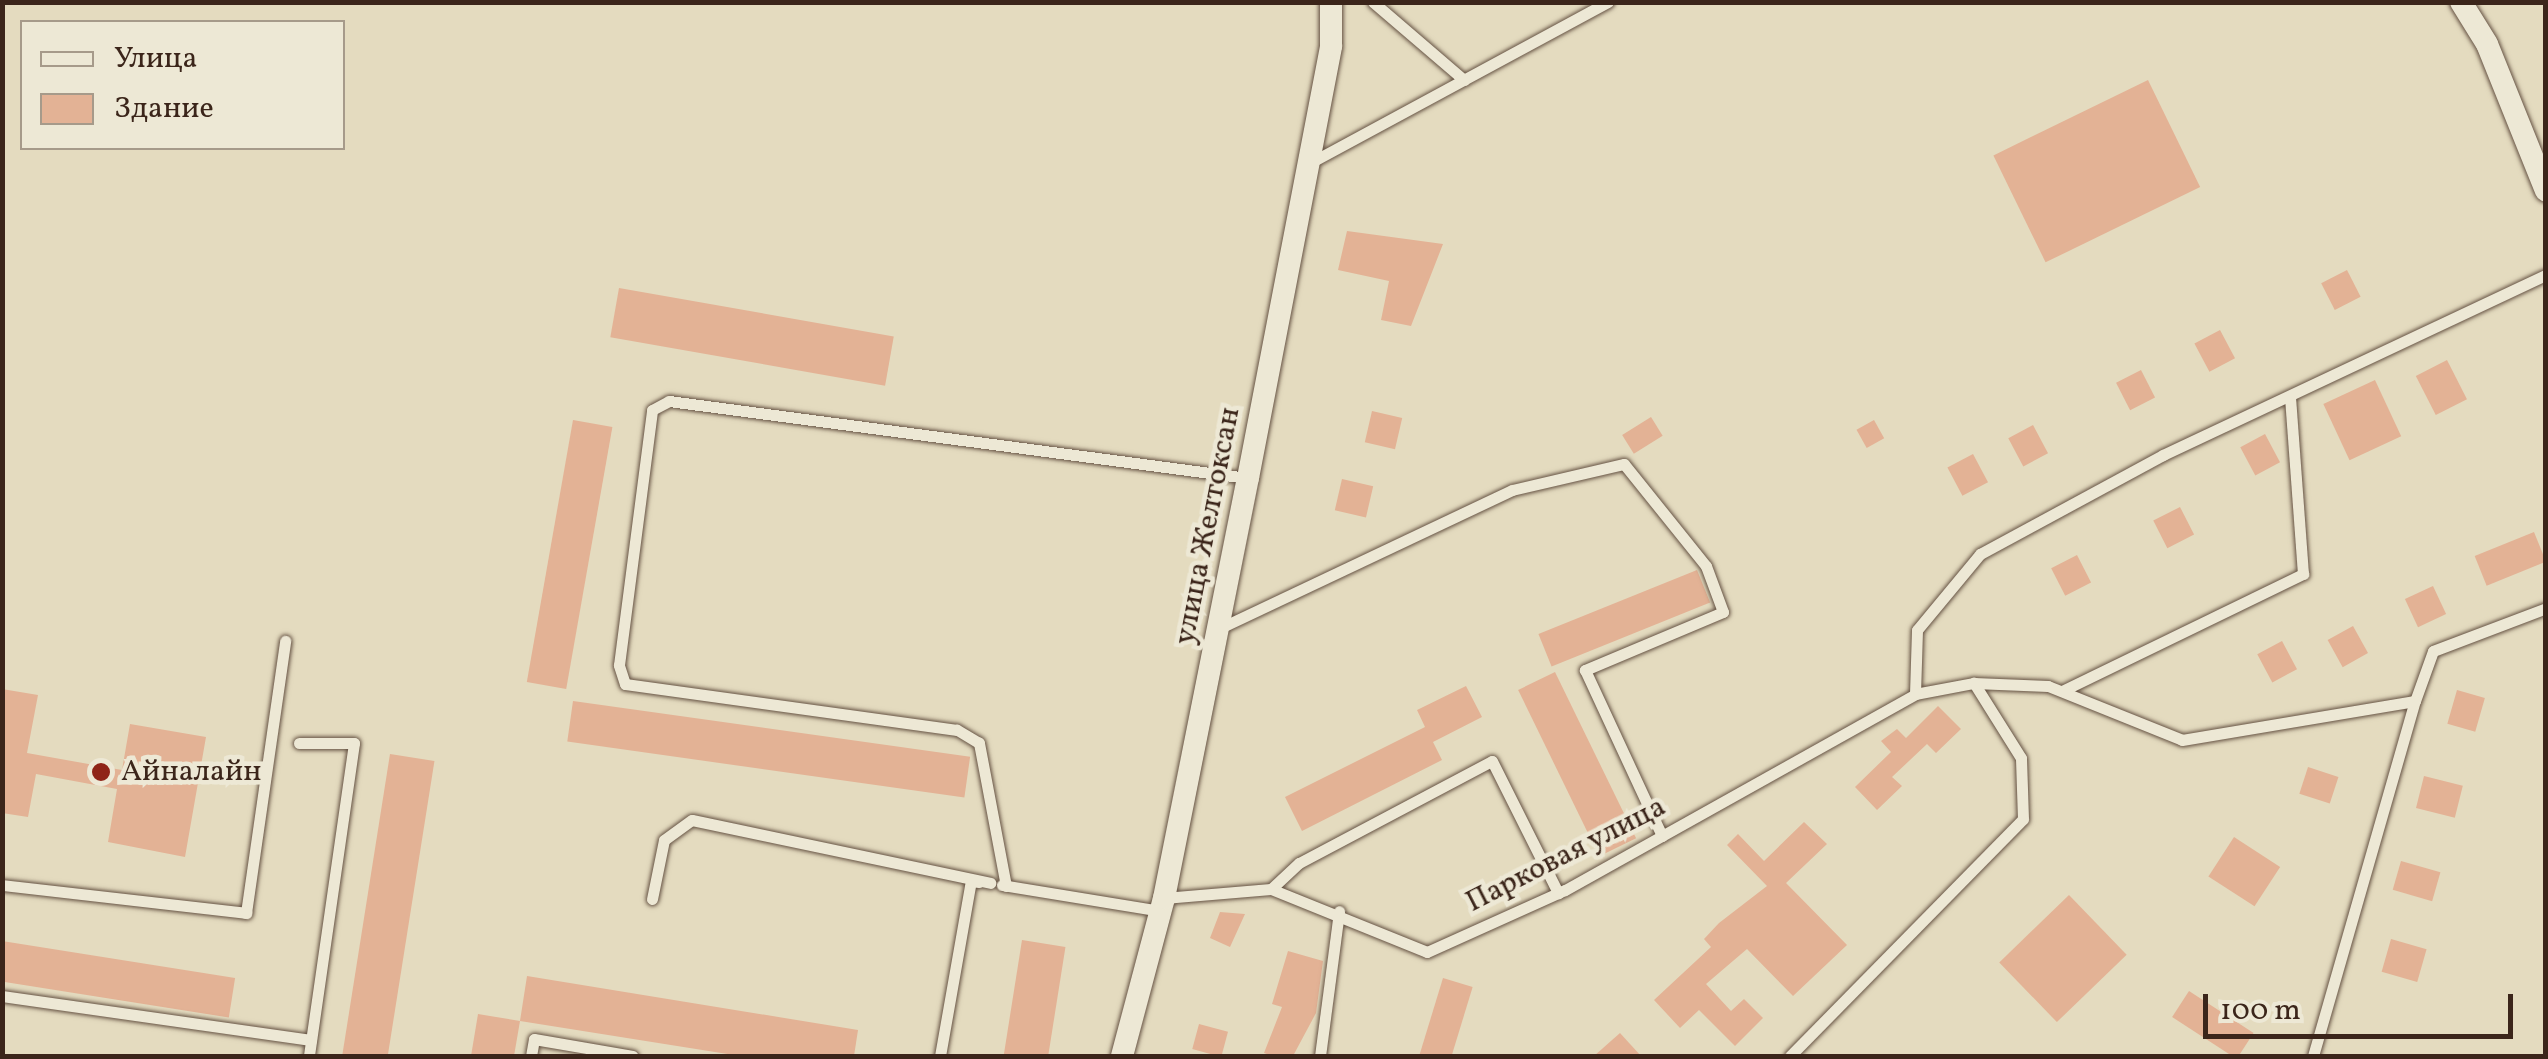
<!DOCTYPE html>
<html>
<head>
<meta charset="utf-8">
<style>
  body { margin:0 }
  #map { position:relative; width:2548px; height:1059px; overflow:hidden; background:#e4dbbf; font-family:Vollkorn,serif }
  div>[style] { position:absolute }
  [style*='--x'] { left:calc(var(--x)*1px); top:calc(var(--y)*1px); width:calc(var(--w)*1px); rotate:calc(var(--a)*1deg) }
  .building>* { inset:0; background:#e3b295; transform-origin:0 0 }
  .roads { filter:drop-shadow(0 0 2px #655243) drop-shadow(0 0 2px #655243) }
  .lane>* { height:11px; margin:-5.5px; padding:0 5.5px; transform-origin:5.5px; border-radius:5.5px; background:#ede8d5 }
  .street>* { height:22px; margin:-11px; padding:0 11px; transform-origin:11px; border-radius:11px; background:#ede8d5 }
  .dots>* { width:28px; height:28px; translate:-50% -50%; box-sizing:border-box; border:5px solid #ede8d5; border-radius:50% }
  span { translate:-50% -50%; white-space:nowrap; text-align:center; line-height:1.15; -webkit-text-stroke:9px #ede8d5; paint-order:stroke }
  .street-label { font-size:30px; color:#3b251a }
  .poi-label { font-size:30px; color:#3b251a }
  .left { translate:0 -50%; text-align:left }
  .frame { position:absolute; inset:0; border:5px solid #3b251a; pointer-events:none }
  .legend { position:absolute; left:20px; top:20px; width:325px; height:130px; box-sizing:border-box; background:#ede8d5; border:2px solid #a69a8a; margin:0; padding:12px 18px; list-style:none; font-size:30px; color:#3b251a }
  .legend li { display:flex; align-items:center; gap:20px; height:50px }
  .legend b { width:50px; border:2px solid #a69a8a }
  .scale { position:absolute; left:2203px; top:994px; width:310px; height:45px; box-sizing:border-box; border:5px solid #3b251a; border-top:0; padding-left:12px; font-size:30px; line-height:35px; white-space:nowrap; color:#3b251a; -webkit-text-stroke:8px #ede8d5; paint-order:stroke }
</style>
</head>
<body>
<div id="map">
  <div class="building">
    <div style="left:2148px;top:80px;width:119px;height:172px;rotate:64deg"></div>
    <div style="clip-path:polygon(1347px 231px,1443px 244px,1411px 326px,1381px 320px,1389px 281px,1338px 270px)"></div>
    <div style="left:2347px;top:270px;width:30px;height:29px;rotate:63deg"></div>
    <div style="left:619px;top:288px;width:279px;height:50px;rotate:10deg"></div>
    <div style="left:2220px;top:330px;width:32px;height:29px;rotate:62deg"></div>
    <div style="left:2447px;top:360px;width:44px;height:35px;rotate:63deg"></div>
    <div style="left:2141px;top:370px;width:31px;height:28px;rotate:63deg"></div>
    <div style="left:2375px;top:380px;width:62px;height:57px;rotate:65deg"></div>
    <div style="left:1372px;top:411px;width:31px;height:32px;rotate:13deg"></div>
    <div style="left:1651px;top:417px;width:22px;height:34px;rotate:58deg"></div>
    <div style="left:573px;top:420px;width:40px;height:266px;rotate:10deg"></div>
    <div style="left:1874px;top:420px;width:21px;height:20px;rotate:61deg"></div>
    <div style="left:2033px;top:425px;width:32px;height:28px;rotate:62deg"></div>
    <div style="left:2265px;top:434px;width:32px;height:28px;rotate:62deg"></div>
    <div style="left:1973px;top:454px;width:32px;height:29px;rotate:62deg"></div>
    <div style="left:1342px;top:479px;width:32px;height:32px;rotate:13deg"></div>
    <div style="left:2180px;top:507px;width:31px;height:30px;rotate:63deg"></div>
    <div style="left:2534px;top:532px;width:32px;height:64px;rotate:68deg"></div>
    <div style="left:2077px;top:555px;width:31px;height:29px;rotate:63deg"></div>
    <div style="left:1697px;top:570px;width:35px;height:171px;rotate:68deg"></div>
    <div style="left:2433px;top:586px;width:31px;height:31px;rotate:65deg"></div>
    <div style="left:2353px;top:626px;width:31px;height:29px;rotate:61deg"></div>
    <div style="left:2282px;top:641px;width:32px;height:28px;rotate:62deg"></div>
    <div style="left:1555px;top:672px;width:185px;height:41px;rotate:64deg"></div>
    <div style="clip-path:polygon(1466px 686px,1482px 717px,1433px 742px,1442px 760px,1302px 831px,1285px 797px,1425px 727px,1417px 710px)"></div>
    <div style="clip-path:polygon(2px 689px,38px 695px,27px 753px,122px 770px,130px 724px,206px 737px,185px 857px,108px 842px,117px 789px,36px 774px,28px 817px,2px 813px)"></div>
    <div style="left:2457px;top:690px;width:29px;height:35px;rotate:16deg"></div>
    <div style="left:573px;top:701px;width:401px;height:41px;rotate:8deg"></div>
    <div style="clip-path:polygon(1938px 706px,1961px 729px,1936px 753px,1927px 744px,1892px 777px,1902px 786px,1877px 810px,1855px 787px,1891px 752px,1881px 741px,1897px 729px,1906px 738px)"></div>
    <div style="left:390px;top:754px;width:45px;height:305px;rotate:9deg"></div>
    <div style="left:2308px;top:767px;width:32px;height:28px;rotate:18deg"></div>
    <div style="left:2424px;top:776px;width:40px;height:33px;rotate:14deg"></div>
    <div style="clip-path:polygon(1804px 822px,1827px 844px,1786px 883px,1847px 945px,1793px 996px,1747px 949px,1706px 984px,1731px 1011px,1744px 999px,1763px 1018px,1735px 1046px,1699px 1010px,1680px 1028px,1654px 1000px,1711px 947px,1704px 939px,1719px 923px,1767px 886px,1727px 845px,1738px 834px,1764px 861px)"></div>
    <div style="left:2234px;top:837px;width:55px;height:47px;rotate:33deg"></div>
    <div style="left:2401px;top:861px;width:41px;height:30px;rotate:16deg"></div>
    <div style="left:2069px;top:895px;width:83px;height:97px;rotate:46deg"></div>
    <div style="clip-path:polygon(1220px 912px,1245px 914px,1230px 947px,1210px 938px)"></div>
    <div style="left:2391px;top:939px;width:37px;height:34px;rotate:16deg"></div>
    <div style="left:1022px;top:940px;width:44px;height:117px;rotate:9deg"></div>
    <div style="left:2px;top:941px;width:236px;height:40px;rotate:9deg"></div>
    <div style="clip-path:polygon(1288px 951px,1323px 961px,1316px 1013px,1293px 1056px,1273px 1056px,1264px 1053px,1282px 1007px,1272px 1004px)"></div>
    <div style="clip-path:polygon(527px 976px,858px 1030px,854px 1056px,740px 1056px,520px 1021px)"></div>
    <div style="left:1443px;top:978px;width:31px;height:81px;rotate:17deg"></div>
    <div style="left:2189px;top:991px;width:77px;height:31px;rotate:33deg"></div>
    <div style="clip-path:polygon(478px 1014px,520px 1021px,514px 1056px,471px 1056px)"></div>
    <div style="left:1199px;top:1024px;width:30px;height:26px;rotate:15deg"></div>
    <div style="clip-path:polygon(1620px 1033px,1641px 1056px,1594px 1056px)"></div>
  </div>
  <div class="roads">
    <div class="lane">
      <div style="--x:1373;--y:2;--w:120;--a:40.6"></div>
      <div style="--x:1308;--y:164;--w:341;--a:-28.4"></div>
      <div style="--x:1218;--y:629;--w:325;--a:-25.3"></div>
      <div style="--x:1512;--y:490;--w:115;--a:-13.1"></div>
      <div style="--x:1624;--y:464;--w:131;--a:51.2"></div>
      <div style="--x:1706;--y:566;--w:49;--a:69.7"></div>
      <div style="--x:1723;--y:612;--w:150;--a:157.2"></div>
      <div style="--x:1585;--y:670;--w:183;--a:65.1"></div>
      <div style="--x:2064;--y:690;--w:266;--a:-25.9"></div>
      <div style="--x:2303;--y:574;--w:175;--a:-94.2"></div>
      <div style="--x:1915;--y:694;--w:64;--a:-88.2"></div>
      <div style="--x:1917;--y:630;--w:99;--a:-50.3"></div>
      <div style="--x:1980;--y:554;--w:208;--a:-28.4"></div>
      <div style="--x:2163;--y:455;--w:423;--a:-25.2"></div>
      <div style="--x:299;--y:743;--w:55;--a:0"></div>
      <div style="--x:354;--y:743;--w:316;--a:98.2"></div>
      <div style="--x:2;--y:885;--w:246;--a:6.5"></div>
      <div style="--x:246;--y:913;--w:275;--a:-81.8"></div>
      <div style="--x:1002;--y:885;--w:161;--a:9.3"></div>
      <div style="--x:1006;--y:886;--w:146;--a:-100.7"></div>
      <div style="--x:979;--y:743;--w:26;--a:-149"></div>
      <div style="--x:957;--y:730;--w:335;--a:-172.1"></div>
      <div style="--x:625;--y:684;--w:20;--a:-108"></div>
      <div style="--x:619;--y:665;--w:257;--a:-82.6"></div>
      <div style="--x:652;--y:410;--w:19;--a:-28"></div>
      <div style="--x:669;--y:401;--w:584;--a:7.58"></div>
      <div style="--x:1271;--y:889;--w:38;--a:-43"></div>
      <div style="--x:1299;--y:863;--w:218;--a:-27.9"></div>
      <div style="--x:1492;--y:761;--w:148;--a:63.4"></div>
      <div style="--x:1164;--y:898;--w:107;--a:-4.8"></div>
      <div style="--x:1271;--y:889;--w:168;--a:22"></div>
      <div style="--x:1427;--y:952;--w:151;--a:-24.2"></div>
      <div style="--x:1565;--y:890;--w:401;--a:-29.2"></div>
      <div style="--x:1915;--y:694;--w:60;--a:-10.6"></div>
      <div style="--x:1974;--y:683;--w:74;--a:2.3"></div>
      <div style="--x:2048;--y:686;--w:144;--a:21.9"></div>
      <div style="--x:2182;--y:740;--w:236;--a:-9.5"></div>
      <div style="--x:2415;--y:701;--w:53;--a:-70.2"></div>
      <div style="--x:2433;--y:651;--w:121;--a:-20.8"></div>
      <div style="--x:652;--y:899;--w:60;--a:-78.5"></div>
      <div style="--x:664;--y:840;--w:34;--a:-36"></div>
      <div style="--x:692;--y:820;--w:305;--a:11.9"></div>
      <div style="--x:2;--y:996;--w:312;--a:8.1"></div>
      <div style="--x:531;--y:1056;--w:17;--a:-80"></div>
      <div style="--x:534;--y:1039;--w:100;--a:9.7"></div>
      <div style="--x:940;--y:1056;--w:178;--a:-80"></div>
      <div style="--x:971;--y:881;--w:8;--a:7"></div>
      <div style="--x:1320;--y:1056;--w:146;--a:-82.5"></div>
      <div style="--x:1790;--y:1056;--w:332;--a:-45.5"></div>
      <div style="--x:2023;--y:819;--w:61;--a:-91.9"></div>
      <div style="--x:2021;--y:758;--w:89;--a:-122.1"></div>
      <div style="--x:2313;--y:1056;--w:369;--a:-74"></div>
    </div>
    <div class="street">
      <div style="--x:2461;--y:2;--w:49;--a:58.2"></div>
      <div style="--x:2487;--y:44;--w:158;--a:68.1"></div>
      <div style="--x:1122;--y:1056;--w:163;--a:-75.1"></div>
      <div style="--x:1164;--y:898;--w:428;--a:-78.7"></div>
      <div style="--x:1248;--y:478;--w:440;--a:-79.1"></div>
      <div style="--x:1331;--y:46;--w:44;--a:-90"></div>
    </div>
  </div>
  <div class="dots">
    <div style="left:101px;top:772px;background:#8f2418"></div>
  </div>
  <div class="street-label">
    <span style="left:1208px;top:526px;rotate:-79deg">улица Желтоксан</span>
    <span style="left:1566px;top:855px;rotate:-27deg">Парковая улица</span>
  </div>
  <div class="poi-label">
    <span class="left" style="left:121px;top:772px">Айналайн</span>
  </div>
  <div class="frame"></div>
  <ul class="legend">
  <li><b style="height:12px;background:#ede8d5"></b>Улица</li>
  <li><b style="height:28px;background:#e3b295"></b>Здание</li>
  </ul>
  <div class="scale">100 m</div>
</div>
</body>
</html>
